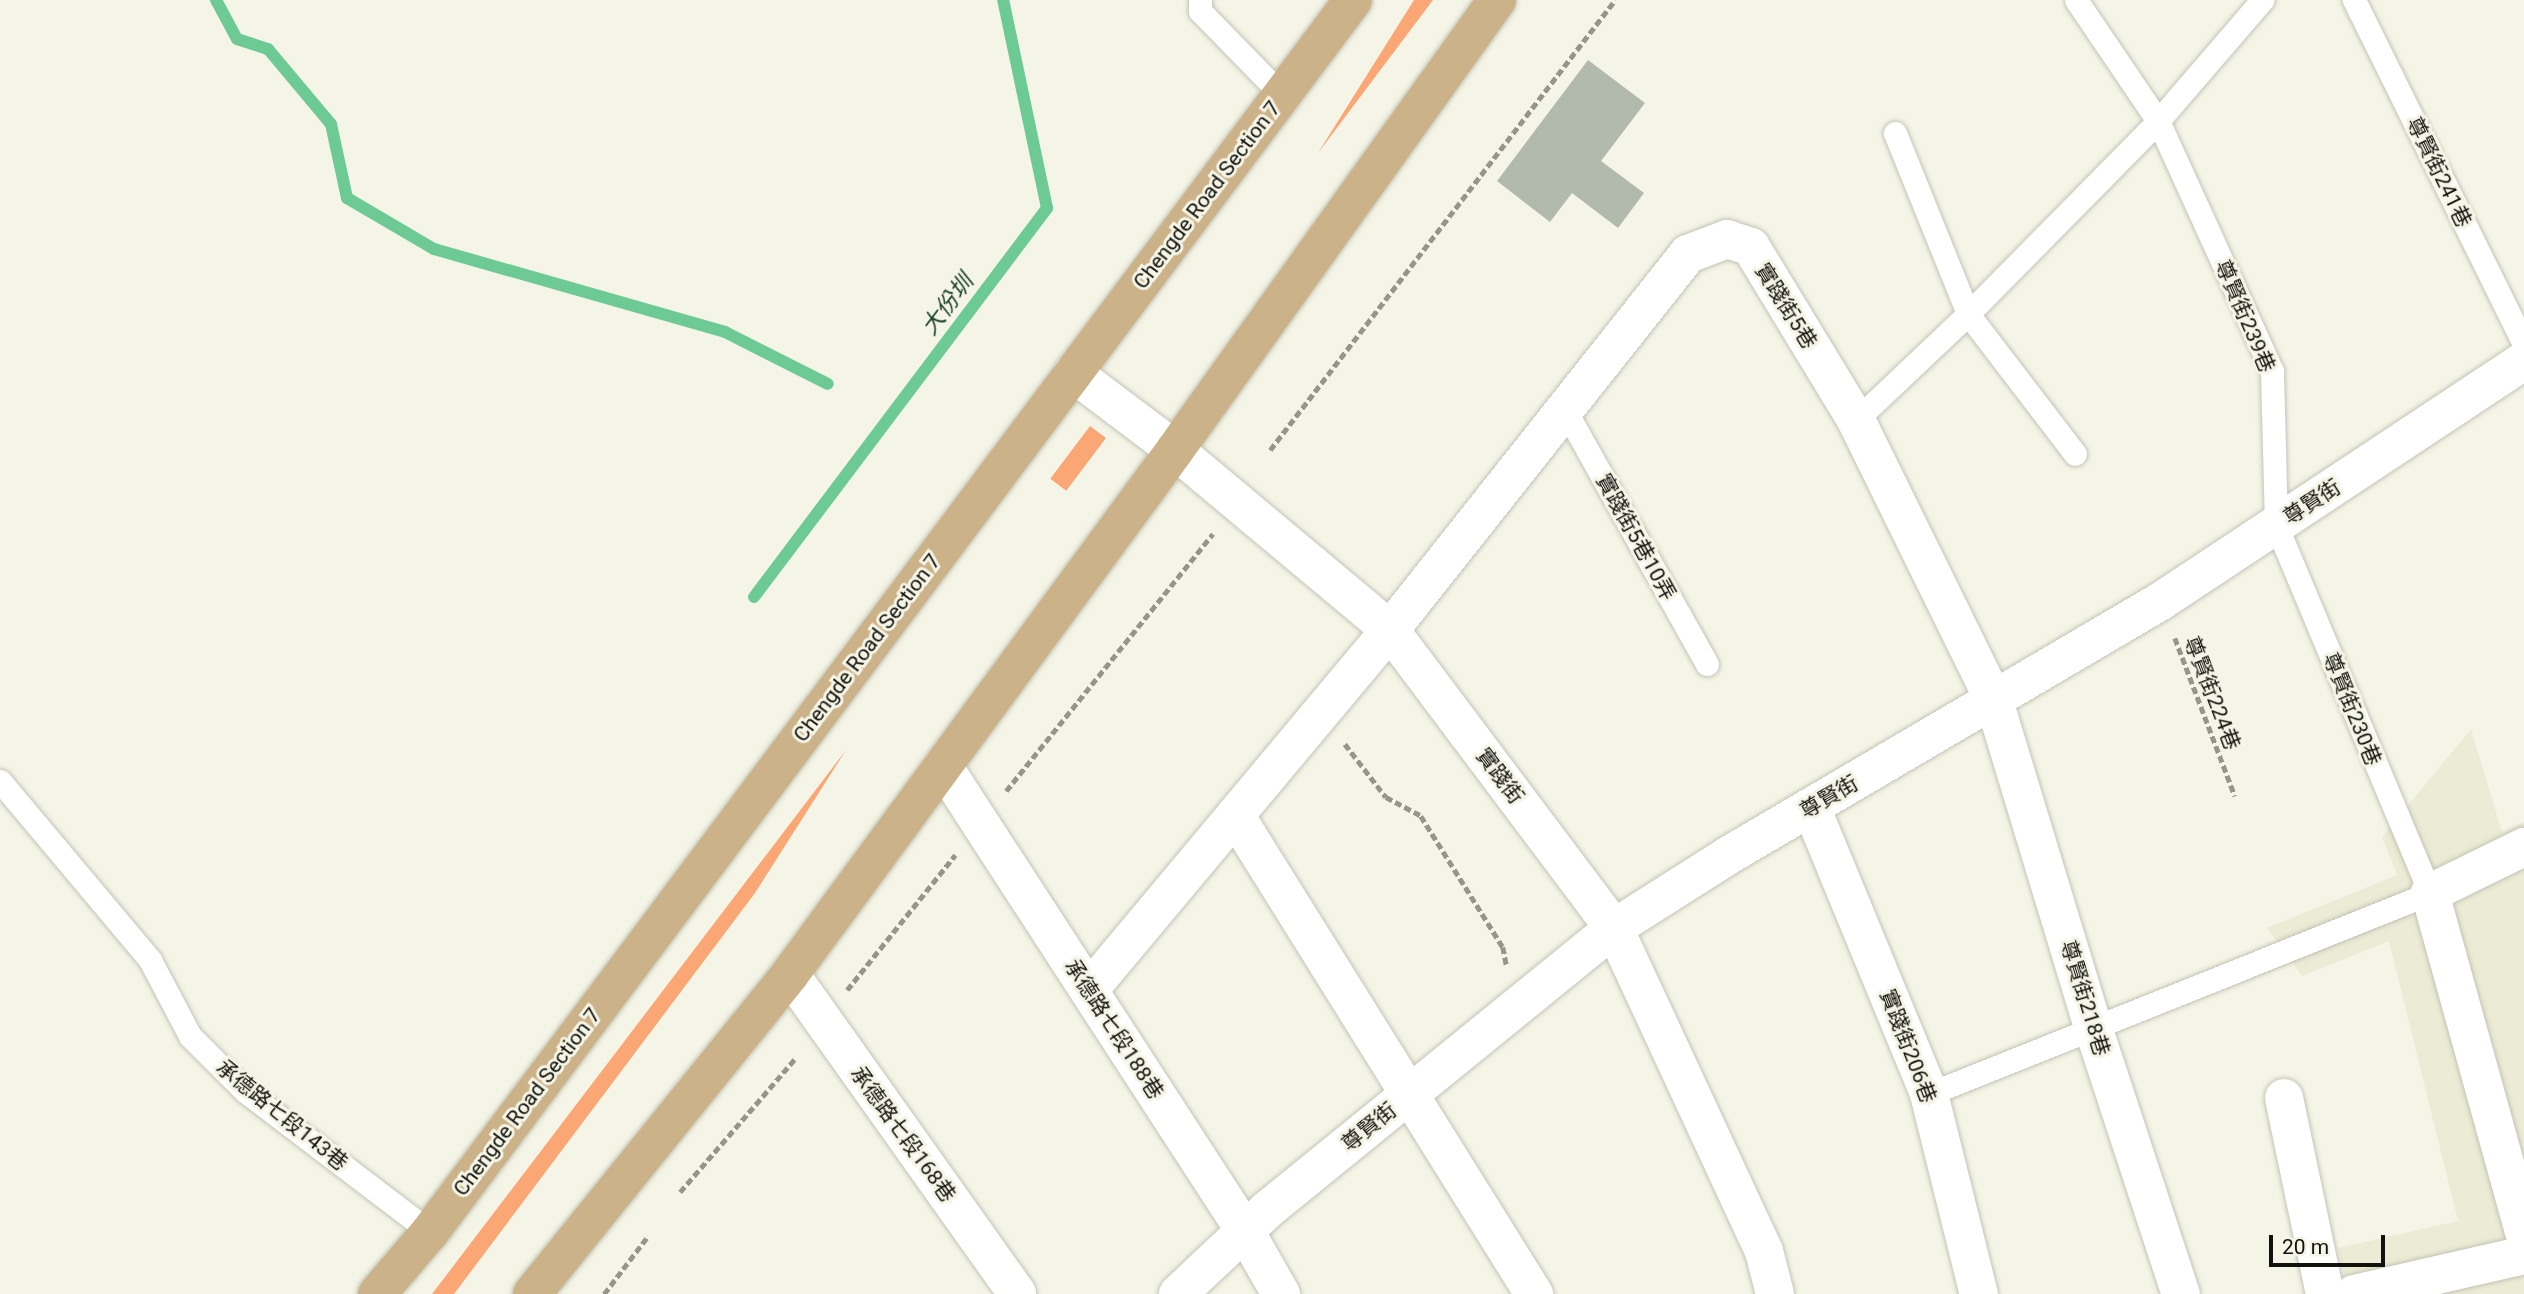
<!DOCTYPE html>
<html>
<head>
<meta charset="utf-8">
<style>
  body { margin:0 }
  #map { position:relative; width:2524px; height:1294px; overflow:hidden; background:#f5f5e7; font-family:Roboto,"Noto Sans TC",sans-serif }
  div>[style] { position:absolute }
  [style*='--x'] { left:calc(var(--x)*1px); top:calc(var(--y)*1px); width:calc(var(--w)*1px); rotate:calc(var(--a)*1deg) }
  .built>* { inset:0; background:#ecebd5 }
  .forest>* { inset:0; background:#fba775; transform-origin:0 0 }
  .stream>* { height:12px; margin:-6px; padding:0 6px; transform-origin:6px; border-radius:6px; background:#6dca94 }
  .building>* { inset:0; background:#b2b9ad }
  .path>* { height:4.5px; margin-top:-2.25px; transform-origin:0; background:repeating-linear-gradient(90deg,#95958b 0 7px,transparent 0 10.5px) }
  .roads { filter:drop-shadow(0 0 2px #c4c4b6) drop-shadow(0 0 2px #c4c4b6) }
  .lane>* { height:23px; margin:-11.5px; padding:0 11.5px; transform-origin:11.5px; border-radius:11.5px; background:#fff }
  .street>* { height:38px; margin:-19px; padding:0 19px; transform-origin:19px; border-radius:19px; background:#fff }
  .primary>* { height:38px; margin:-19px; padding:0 19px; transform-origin:19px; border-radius:19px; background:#ccb288 }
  span { translate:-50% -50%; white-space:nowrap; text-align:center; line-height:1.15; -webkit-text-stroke:6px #f5f5e7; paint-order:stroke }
  .street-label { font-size:21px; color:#12120d }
  .water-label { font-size:23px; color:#1d442e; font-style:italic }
  .scale { position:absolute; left:2269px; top:1235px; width:116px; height:32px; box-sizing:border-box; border:4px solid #12120d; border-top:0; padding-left:9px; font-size:21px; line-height:24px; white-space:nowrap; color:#12120d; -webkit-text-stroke:5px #f5f5e7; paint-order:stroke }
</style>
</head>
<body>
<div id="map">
  <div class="built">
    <div style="clip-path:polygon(2471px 729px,2502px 832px,2524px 822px,2524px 1294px,2349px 1294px,2338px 1248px,2458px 1221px,2389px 941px,2302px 976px,2267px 928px,2397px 875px,2382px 837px)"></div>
  </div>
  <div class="forest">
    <div style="clip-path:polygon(1414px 0,1433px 0,1318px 153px)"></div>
    <div style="left:1090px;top:426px;width:20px;height:66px;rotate:37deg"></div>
    <div style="clip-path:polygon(846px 750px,755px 893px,454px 1294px,432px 1294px)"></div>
  </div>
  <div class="stream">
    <div style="--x:216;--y:0;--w:44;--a:61.7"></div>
    <div style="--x:237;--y:39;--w:33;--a:18"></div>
    <div style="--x:268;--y:49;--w:98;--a:50"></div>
    <div style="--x:331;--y:124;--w:76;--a:77.8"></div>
    <div style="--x:347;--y:198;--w:101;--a:30.4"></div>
    <div style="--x:434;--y:249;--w:303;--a:15.9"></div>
    <div style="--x:725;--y:332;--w:115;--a:26.8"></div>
    <div style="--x:754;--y:597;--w:487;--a:-53"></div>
    <div style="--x:1047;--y:208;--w:213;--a:-101.9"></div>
  </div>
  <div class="building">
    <div style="clip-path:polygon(1588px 60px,1645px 103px,1601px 161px,1644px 193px,1618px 228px,1572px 193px,1550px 222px,1497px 181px)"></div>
  </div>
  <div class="path">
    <div style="--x:1270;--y:450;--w:567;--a:-52.52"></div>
    <div style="--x:2175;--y:638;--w:169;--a:69.2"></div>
    <div style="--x:1345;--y:744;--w:67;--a:52.3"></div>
    <div style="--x:1386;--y:797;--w:40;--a:28"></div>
    <div style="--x:1421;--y:816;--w:155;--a:58"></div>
    <div style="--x:1503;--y:947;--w:20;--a:79"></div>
    <div style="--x:1006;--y:791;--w:330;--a:-51.2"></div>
    <div style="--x:847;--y:990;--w:173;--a:-51.3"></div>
    <div style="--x:680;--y:1192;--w:176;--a:-49.2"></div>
    <div style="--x:604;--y:1294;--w:73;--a:-52.8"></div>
  </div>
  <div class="roads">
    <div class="lane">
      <div style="--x:1200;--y:0;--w:11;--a:90"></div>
      <div style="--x:1200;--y:11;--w:117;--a:45.7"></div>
      <div style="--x:2354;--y:0;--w:384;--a:63.7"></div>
      <div style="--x:1895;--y:133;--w:195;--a:68"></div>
      <div style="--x:1968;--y:314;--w:176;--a:52.6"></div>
      <div style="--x:1565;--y:410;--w:291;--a:60.8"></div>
      <div style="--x:1856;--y:420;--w:154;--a:-43.4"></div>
      <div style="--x:1968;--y:314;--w:271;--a:-45.4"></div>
      <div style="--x:2158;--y:121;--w:160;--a:-49.3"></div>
      <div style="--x:0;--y:781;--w:234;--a:50"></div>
      <div style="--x:150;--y:960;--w:86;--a:62.2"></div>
      <div style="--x:190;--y:1036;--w:78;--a:45"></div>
      <div style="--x:245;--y:1091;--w:233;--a:37.3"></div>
      <div style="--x:1929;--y:1094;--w:540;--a:-21.86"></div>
      <div style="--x:2430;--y:893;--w:399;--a:-112.7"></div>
      <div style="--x:2276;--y:525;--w:154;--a:-91.5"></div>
      <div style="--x:2272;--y:371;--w:275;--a:-114.5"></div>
      <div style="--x:2158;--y:121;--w:146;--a:-124.1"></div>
    </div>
    <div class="street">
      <div style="--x:1073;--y:373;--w:128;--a:37"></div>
      <div style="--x:1175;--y:450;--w:280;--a:39.9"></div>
      <div style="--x:1390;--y:630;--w:373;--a:53.1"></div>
      <div style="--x:1614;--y:928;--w:356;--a:65.1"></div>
      <div style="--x:1764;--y:1251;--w:44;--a:75.7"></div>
      <div style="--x:943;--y:766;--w:554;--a:57"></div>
      <div style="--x:1245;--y:1231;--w:73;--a:60.3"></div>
      <div style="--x:1811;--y:807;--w:310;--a:67.6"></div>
      <div style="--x:1929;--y:1094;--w:206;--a:76"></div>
      <div style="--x:1235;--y:815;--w:565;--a:58.03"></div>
      <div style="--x:2524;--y:847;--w:105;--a:153.9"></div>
      <div style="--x:2430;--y:893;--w:351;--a:74.5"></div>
      <div style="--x:790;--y:974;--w:392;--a:54.6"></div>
      <div style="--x:1089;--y:990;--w:469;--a:-50.1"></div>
      <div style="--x:1390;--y:630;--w:480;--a:-51.6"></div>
      <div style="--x:1688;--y:254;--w:42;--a:-21"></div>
      <div style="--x:1727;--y:239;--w:25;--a:18"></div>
      <div style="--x:1751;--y:247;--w:202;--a:58.7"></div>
      <div style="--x:1856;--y:420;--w:313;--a:63.8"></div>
      <div style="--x:1994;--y:701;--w:341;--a:73.1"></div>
      <div style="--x:2093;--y:1027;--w:281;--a:71.8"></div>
      <div style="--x:2284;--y:1098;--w:200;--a:78.2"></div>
      <div style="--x:1178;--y:1294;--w:122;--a:-43.3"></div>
      <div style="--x:1267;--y:1210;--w:447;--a:-39.1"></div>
      <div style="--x:1614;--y:928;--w:136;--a:-32.4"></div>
      <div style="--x:1729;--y:855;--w:501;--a:-30.45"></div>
      <div style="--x:2161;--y:601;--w:435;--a:-33.5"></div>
      <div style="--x:2354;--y:1294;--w:174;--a:-12.9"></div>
    </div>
    <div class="primary">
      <div style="--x:377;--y:1294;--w:82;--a:-49.5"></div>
      <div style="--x:430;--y:1232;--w:1539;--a:-53.16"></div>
      <div style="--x:532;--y:1294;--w:411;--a:-51.1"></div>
      <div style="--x:790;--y:974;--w:650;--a:-53.69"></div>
      <div style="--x:1175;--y:450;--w:553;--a:-54.41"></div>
    </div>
  </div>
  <div class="street-label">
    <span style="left:2439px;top:172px;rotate:64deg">尊賢街241巷</span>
    <span style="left:1207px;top:195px;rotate:-53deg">Chengde Road Section 7</span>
    <span style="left:1786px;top:306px;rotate:58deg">實踐街5巷</span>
    <span style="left:2245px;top:316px;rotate:67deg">尊賢街239巷</span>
    <span style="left:2312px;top:502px;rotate:-33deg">尊賢街</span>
    <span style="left:1636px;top:537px;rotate:61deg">實踐街5巷10弄</span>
    <span style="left:867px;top:648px;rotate:-53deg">Chengde Road Section 7</span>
    <span style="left:2212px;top:693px;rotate:69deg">尊賢街224巷</span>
    <span style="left:2352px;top:709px;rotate:68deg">尊賢街230巷</span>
    <span style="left:1500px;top:776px;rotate:53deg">實踐街</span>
    <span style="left:1829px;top:797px;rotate:-30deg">尊賢街</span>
    <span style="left:2085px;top:998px;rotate:73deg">尊賢街218巷</span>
    <span style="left:1114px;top:1029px;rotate:57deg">承德路七段188巷</span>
    <span style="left:1908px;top:1046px;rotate:69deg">實踐街206巷</span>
    <span style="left:527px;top:1102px;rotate:-53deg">Chengde Road Section 7</span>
    <span style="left:282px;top:1115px;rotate:39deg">承德路七段143巷</span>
    <span style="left:1369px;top:1127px;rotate:-39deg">尊賢街</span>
    <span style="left:903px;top:1134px;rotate:54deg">承德路七段168巷</span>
  </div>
  <div class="water-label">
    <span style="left:948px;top:305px;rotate:-53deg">大份圳</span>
  </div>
  <div class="scale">20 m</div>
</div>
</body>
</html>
